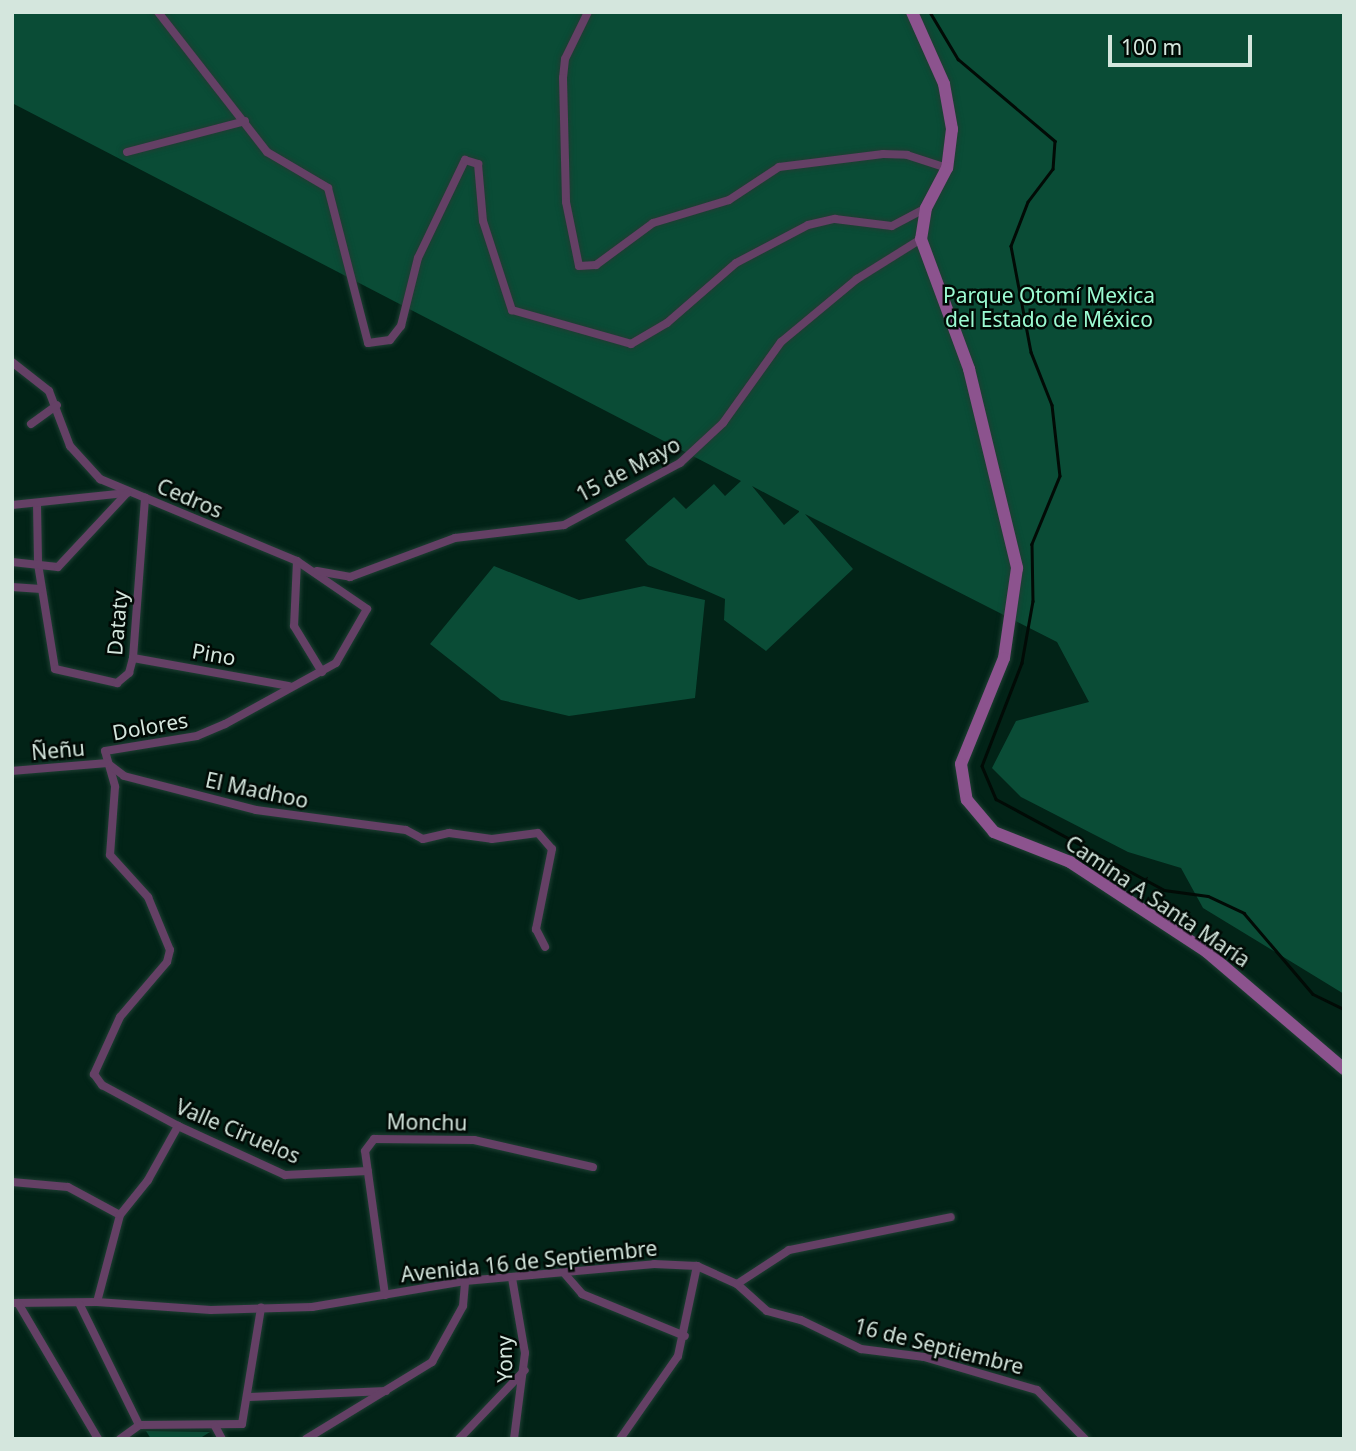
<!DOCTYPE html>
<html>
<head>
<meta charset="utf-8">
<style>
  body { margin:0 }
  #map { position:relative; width:1356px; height:1451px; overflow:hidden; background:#022317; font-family:"Noto Sans",sans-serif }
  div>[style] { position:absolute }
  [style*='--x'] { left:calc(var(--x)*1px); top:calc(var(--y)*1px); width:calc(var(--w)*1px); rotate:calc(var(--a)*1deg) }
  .green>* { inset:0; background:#0a4c36 }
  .stream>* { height:2.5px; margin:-1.25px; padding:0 1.25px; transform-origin:1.25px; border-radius:1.25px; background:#020b06 }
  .roads { filter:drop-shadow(0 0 2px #1f3e33) drop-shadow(0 0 2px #1f3e33) }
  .minor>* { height:8px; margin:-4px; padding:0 4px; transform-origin:4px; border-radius:4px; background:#644065 }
  .secondary>* { height:12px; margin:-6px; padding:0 6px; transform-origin:6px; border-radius:6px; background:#8c538e }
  span { translate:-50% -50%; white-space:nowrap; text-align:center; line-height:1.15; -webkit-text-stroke:5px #010a05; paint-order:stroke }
  .park-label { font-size:21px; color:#9cfbd2 }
  .street-label { font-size:21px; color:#d4e6dd }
  .frame { position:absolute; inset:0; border:14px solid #d4e6dd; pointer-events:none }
  .scale { position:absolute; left:1108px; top:35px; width:144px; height:32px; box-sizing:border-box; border:4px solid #d4e6dd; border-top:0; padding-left:9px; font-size:21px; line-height:24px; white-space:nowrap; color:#d4e6dd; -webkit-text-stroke:5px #010a05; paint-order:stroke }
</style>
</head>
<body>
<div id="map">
  <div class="green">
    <div style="clip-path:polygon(evenodd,12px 12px,1344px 12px,1344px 994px,1203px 908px,1181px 868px,1128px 852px,1021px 797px,992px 768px,1016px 721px,1089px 702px,1057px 642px,805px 514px,853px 569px,766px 651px,724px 620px,725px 599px,648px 565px,625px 540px,674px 497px,686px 509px,714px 484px,725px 496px,741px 481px,12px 103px,12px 12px,752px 486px,799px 511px,799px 512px,784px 525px,752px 486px)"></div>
    <div style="clip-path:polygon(494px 566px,579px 600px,644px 586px,705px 600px,695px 698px,569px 716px,501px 700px,430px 644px)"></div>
    <div style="clip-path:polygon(146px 1431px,210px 1432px,202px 1437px,210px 1439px,151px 1439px)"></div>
  </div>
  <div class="stream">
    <div style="--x:930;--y:12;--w:55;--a:59.2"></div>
    <div style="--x:958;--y:59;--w:127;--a:40.2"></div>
    <div style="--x:1055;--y:141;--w:28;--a:94"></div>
    <div style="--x:1053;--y:169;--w:41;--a:127.1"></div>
    <div style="--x:1028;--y:202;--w:47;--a:111.1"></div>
    <div style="--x:1011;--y:246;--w:108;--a:79.3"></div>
    <div style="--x:1031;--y:352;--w:57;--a:68.4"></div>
    <div style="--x:1052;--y:405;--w:71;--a:83.6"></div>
    <div style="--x:1060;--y:476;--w:74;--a:112.4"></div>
    <div style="--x:1032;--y:544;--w:57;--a:89"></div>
    <div style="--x:1033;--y:601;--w:63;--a:100.1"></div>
    <div style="--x:1022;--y:663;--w:110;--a:111.2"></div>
    <div style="--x:982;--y:766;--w:36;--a:67"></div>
    <div style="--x:996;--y:799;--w:191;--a:28.4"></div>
    <div style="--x:1164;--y:890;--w:44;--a:7.8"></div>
    <div style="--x:1208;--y:896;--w:40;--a:25"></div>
    <div style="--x:1244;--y:913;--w:106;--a:49.6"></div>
    <div style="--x:1313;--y:994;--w:34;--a:26"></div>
  </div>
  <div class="roads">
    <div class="minor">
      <div style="--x:158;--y:12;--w:177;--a:52.1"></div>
      <div style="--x:267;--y:152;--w:71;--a:30.5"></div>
      <div style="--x:328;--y:188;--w:160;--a:75.5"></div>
      <div style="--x:368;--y:343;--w:22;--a:-8"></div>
      <div style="--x:390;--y:340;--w:18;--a:-52"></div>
      <div style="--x:401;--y:326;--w:70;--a:-76"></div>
      <div style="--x:418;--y:258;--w:109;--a:-64.4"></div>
      <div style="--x:465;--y:160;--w:14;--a:17"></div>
      <div style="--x:478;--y:164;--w:57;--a:85"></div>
      <div style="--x:483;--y:221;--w:94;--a:72"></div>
      <div style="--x:512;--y:310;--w:124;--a:15.9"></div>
      <div style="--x:631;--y:344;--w:42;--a:-30.3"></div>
      <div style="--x:667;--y:323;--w:91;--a:-41"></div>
      <div style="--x:736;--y:263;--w:81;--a:-27.8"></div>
      <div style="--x:808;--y:225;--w:28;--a:-13"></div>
      <div style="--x:835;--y:219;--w:57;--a:7"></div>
      <div style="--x:892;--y:226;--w:38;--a:-28"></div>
      <div style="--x:588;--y:12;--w:52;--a:116.1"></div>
      <div style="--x:565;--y:59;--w:19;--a:96"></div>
      <div style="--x:563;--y:78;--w:124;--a:88.6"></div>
      <div style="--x:566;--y:202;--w:65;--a:78.5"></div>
      <div style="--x:579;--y:266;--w:17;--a:-3"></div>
      <div style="--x:596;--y:265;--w:71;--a:-36.4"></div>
      <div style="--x:653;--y:223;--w:79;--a:-16.8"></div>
      <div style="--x:729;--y:200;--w:60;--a:-33.4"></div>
      <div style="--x:779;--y:167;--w:105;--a:-7.1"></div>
      <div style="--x:883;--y:154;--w:24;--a:2"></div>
      <div style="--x:907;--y:155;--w:42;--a:18"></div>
      <div style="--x:127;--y:152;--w:122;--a:-14.7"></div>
      <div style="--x:12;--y:362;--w:47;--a:38.1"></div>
      <div style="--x:49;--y:391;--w:59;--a:69.1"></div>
      <div style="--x:70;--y:446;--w:45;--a:47.7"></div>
      <div style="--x:100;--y:479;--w:213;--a:22.6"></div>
      <div style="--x:297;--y:561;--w:85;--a:34.4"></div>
      <div style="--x:367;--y:609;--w:62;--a:119.9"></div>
      <div style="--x:336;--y:663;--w:127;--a:151.2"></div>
      <div style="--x:225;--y:724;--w:30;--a:157"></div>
      <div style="--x:197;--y:736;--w:93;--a:170.7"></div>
      <div style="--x:105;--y:751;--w:37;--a:74"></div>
      <div style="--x:115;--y:787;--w:68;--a:94.2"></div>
      <div style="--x:110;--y:855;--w:57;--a:47.9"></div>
      <div style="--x:148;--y:897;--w:57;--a:67.5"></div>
      <div style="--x:170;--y:950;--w:12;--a:104"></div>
      <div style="--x:167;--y:962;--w:72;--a:130.5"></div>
      <div style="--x:120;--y:1017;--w:63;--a:114.5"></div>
      <div style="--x:94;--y:1074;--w:14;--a:54"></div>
      <div style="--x:102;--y:1085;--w:86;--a:28.3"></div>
      <div style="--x:178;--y:1126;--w:118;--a:24.6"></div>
      <div style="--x:285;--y:1175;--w:83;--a:-2.8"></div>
      <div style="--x:31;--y:424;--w:32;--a:-36"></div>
      <div style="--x:37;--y:504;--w:60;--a:89"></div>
      <div style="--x:38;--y:564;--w:106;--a:80.8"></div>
      <div style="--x:55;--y:669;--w:64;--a:12.7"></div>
      <div style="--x:117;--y:683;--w:16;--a:-40"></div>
      <div style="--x:129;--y:673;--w:16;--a:-75"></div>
      <div style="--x:133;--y:658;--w:161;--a:-85.7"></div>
      <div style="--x:12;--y:505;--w:116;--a:-6"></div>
      <div style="--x:297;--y:561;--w:65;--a:92.6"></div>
      <div style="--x:294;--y:626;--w:54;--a:58.7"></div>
      <div style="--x:12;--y:562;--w:46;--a:6.2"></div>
      <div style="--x:58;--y:567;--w:101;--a:-47"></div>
      <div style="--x:317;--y:571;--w:34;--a:10"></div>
      <div style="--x:350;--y:577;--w:112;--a:-20.4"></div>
      <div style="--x:455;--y:538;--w:110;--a:-6.8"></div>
      <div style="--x:564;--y:525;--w:132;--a:-28.1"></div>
      <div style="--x:680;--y:463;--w:59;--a:-42.9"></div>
      <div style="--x:723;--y:423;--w:100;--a:-54.4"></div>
      <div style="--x:781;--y:342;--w:99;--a:-39.7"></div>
      <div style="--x:857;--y:279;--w:75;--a:-32"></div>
      <div style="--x:12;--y:587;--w:29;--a:4"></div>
      <div style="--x:133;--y:658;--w:158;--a:10.2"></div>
      <div style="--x:107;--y:763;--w:21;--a:37"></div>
      <div style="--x:124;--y:776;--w:136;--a:14.4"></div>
      <div style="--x:256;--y:810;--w:151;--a:7.6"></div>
      <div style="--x:406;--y:830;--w:19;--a:28"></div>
      <div style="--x:423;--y:839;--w:27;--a:-13"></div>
      <div style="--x:449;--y:833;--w:43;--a:7.9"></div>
      <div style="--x:492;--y:839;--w:46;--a:-7.4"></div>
      <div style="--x:538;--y:833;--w:21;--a:49"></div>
      <div style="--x:552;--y:849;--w:82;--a:101.3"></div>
      <div style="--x:536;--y:929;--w:20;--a:63"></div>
      <div style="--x:12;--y:771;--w:95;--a:-4.8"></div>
      <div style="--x:12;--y:1182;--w:56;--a:5.1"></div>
      <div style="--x:68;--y:1187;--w:59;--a:28.3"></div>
      <div style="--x:564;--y:1273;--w:28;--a:49"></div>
      <div style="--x:582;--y:1294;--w:111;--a:22.2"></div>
      <div style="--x:512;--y:1278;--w:76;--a:80.2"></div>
      <div style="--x:525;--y:1353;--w:87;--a:97.3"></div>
      <div style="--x:737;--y:1284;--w:40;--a:42"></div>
      <div style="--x:767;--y:1311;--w:35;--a:15"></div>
      <div style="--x:801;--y:1320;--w:67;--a:25.8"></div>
      <div style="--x:861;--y:1349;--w:64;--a:7.2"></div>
      <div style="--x:924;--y:1357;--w:118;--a:16.3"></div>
      <div style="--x:1037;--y:1390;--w:69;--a:45.6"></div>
      <div style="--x:385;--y:1295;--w:145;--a:-97.9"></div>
      <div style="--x:365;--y:1151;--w:15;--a:-53"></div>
      <div style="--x:374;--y:1139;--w:100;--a:0.6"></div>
      <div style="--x:474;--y:1140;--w:122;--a:12.8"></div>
      <div style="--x:97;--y:1302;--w:90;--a:-75.2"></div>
      <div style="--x:120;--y:1215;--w:45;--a:-51.3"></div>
      <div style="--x:148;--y:1180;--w:62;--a:-60.9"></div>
      <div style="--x:12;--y:1303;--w:85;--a:-0.7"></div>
      <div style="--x:97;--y:1302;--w:114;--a:4"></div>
      <div style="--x:211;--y:1310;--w:101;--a:-1.7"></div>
      <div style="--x:312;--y:1307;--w:155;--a:-9.6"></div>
      <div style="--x:465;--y:1281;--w:190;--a:-5.1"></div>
      <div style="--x:654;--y:1264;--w:43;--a:2.7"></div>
      <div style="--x:697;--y:1266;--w:44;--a:24.2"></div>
      <div style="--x:737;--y:1284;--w:62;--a:-33.2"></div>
      <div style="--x:789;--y:1250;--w:165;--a:-11.5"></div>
      <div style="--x:18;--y:1303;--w:158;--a:59.5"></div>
      <div style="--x:80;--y:1305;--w:134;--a:63.8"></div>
      <div style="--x:250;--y:1397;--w:136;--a:-2.5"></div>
      <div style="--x:139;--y:1425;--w:103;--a:-0.6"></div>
      <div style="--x:242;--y:1424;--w:118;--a:-80.7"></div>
      <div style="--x:215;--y:1426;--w:15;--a:62"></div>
      <div style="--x:120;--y:1439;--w:24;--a:-36"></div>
      <div style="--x:306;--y:1439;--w:148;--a:-31.4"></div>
      <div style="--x:432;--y:1362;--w:64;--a:-61"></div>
      <div style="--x:463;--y:1306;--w:25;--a:-85"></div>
      <div style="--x:459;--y:1439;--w:95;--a:-46.3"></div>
      <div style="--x:620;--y:1439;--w:101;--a:-55.1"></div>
      <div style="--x:678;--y:1356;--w:92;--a:-78.1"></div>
    </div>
    <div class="secondary">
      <div style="--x:912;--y:12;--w:79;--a:66"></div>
      <div style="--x:944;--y:84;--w:46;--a:79.9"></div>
      <div style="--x:952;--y:129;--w:39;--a:97"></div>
      <div style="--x:947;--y:168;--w:45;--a:117.7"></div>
      <div style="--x:926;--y:208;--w:31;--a:99"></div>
      <div style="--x:921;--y:239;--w:139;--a:69.7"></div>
      <div style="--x:969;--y:369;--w:205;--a:76.4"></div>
      <div style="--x:1017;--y:568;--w:91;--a:98.2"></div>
      <div style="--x:1004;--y:658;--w:114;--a:112.1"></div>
      <div style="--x:961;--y:764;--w:36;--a:81"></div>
      <div style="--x:967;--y:800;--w:42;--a:49.8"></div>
      <div style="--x:994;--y:832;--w:82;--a:21.5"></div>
      <div style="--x:1070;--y:862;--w:164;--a:33.3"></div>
      <div style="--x:1207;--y:952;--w:180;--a:40.5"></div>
    </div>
  </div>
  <div class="park-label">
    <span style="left:1049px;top:307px">Parque Otomí Mexica<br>del Estado de México</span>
  </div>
  <div class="street-label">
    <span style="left:628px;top:469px;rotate:-28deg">15 de Mayo</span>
    <span style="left:190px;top:498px;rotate:23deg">Cedros</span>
    <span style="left:117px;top:623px;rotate:-85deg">Dataty</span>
    <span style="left:214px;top:654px;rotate:10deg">Pino</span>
    <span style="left:150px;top:726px;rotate:-10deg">Dolores</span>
    <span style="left:58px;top:750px;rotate:-5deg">Ñeñu</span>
    <span style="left:257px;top:790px;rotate:12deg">El Madhoo</span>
    <span style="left:1158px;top:901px;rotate:34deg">Camina A Santa María</span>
    <span style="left:427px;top:1122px;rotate:1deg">Monchu</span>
    <span style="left:238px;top:1131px;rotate:23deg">Valle Ciruelos</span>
    <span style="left:529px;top:1261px;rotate:-6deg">Avenida 16 de Septiembre</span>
    <span style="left:939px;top:1346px;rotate:14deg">16 de Septiembre</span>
    <span style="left:504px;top:1359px;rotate:-91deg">Yony</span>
  </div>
  <div class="frame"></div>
  <div class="scale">100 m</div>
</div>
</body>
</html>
